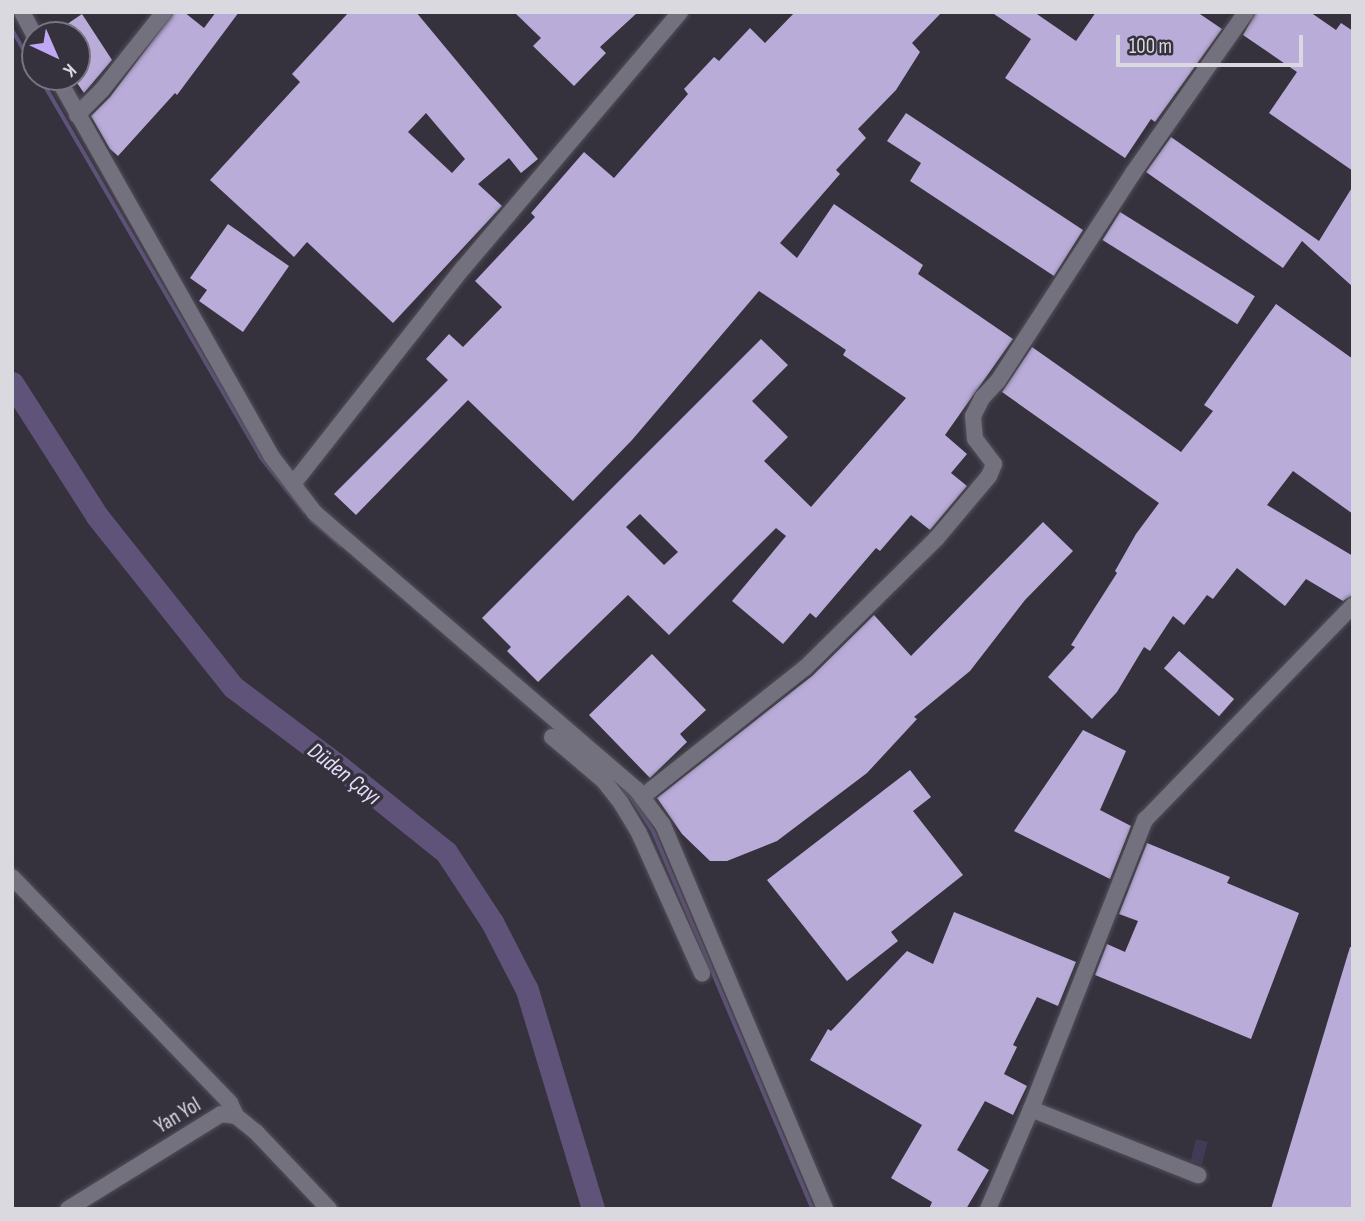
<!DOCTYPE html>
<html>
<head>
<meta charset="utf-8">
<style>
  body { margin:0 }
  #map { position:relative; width:1365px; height:1221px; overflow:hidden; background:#35323e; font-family:"Sofia Sans Condensed",sans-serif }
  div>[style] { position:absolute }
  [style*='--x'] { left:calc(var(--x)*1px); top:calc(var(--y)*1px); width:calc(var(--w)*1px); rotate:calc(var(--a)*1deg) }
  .green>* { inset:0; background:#433b56; transform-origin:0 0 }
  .stream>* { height:3.5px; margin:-1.75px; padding:0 1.75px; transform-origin:1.75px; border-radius:1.75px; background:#5f537a }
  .river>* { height:23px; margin:-11.5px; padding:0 11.5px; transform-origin:11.5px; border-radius:11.5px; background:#5f537a }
  .building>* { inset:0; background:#b9acd9; transform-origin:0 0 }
  .roads { filter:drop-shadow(0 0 2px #524f59) drop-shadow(0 0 2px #524f59) }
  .minor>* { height:16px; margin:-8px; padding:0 8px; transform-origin:8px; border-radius:8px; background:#74717e }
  span { translate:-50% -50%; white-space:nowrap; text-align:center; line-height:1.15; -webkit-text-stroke:7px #35323e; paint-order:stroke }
  .street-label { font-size:21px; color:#dbd9e0 }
  .water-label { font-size:23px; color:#e6dffa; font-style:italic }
  .frame { position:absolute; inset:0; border:14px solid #dbd9e0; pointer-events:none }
  .north { position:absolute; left:21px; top:21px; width:70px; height:70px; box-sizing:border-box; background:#35323e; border:2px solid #77757f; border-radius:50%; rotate:136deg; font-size:19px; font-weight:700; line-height:28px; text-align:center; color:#dbd9e0 }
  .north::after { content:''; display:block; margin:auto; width:24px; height:32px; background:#bfa8f4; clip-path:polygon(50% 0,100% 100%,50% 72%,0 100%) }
  .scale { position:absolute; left:1116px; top:35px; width:187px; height:32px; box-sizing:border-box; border:4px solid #dbd9e0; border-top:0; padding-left:9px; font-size:21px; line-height:24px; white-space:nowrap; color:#dbd9e0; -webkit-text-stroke:5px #35323e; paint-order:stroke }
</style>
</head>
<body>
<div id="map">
  <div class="green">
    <div style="left:1196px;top:1139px;width:12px;height:23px;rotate:14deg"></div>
  </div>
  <div class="stream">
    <div style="--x:12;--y:29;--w:46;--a:60.1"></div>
    <div style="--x:40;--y:77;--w:440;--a:59.8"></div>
    <div style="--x:261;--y:457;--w:70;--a:51.3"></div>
    <div style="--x:312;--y:520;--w:38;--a:41"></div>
    <div style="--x:614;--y:781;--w:25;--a:43"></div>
    <div style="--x:632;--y:798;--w:38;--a:57"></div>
    <div style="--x:653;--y:830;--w:411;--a:67.1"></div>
  </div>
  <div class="river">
    <div style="--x:12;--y:383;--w:158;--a:57.4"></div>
    <div style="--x:97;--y:516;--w:218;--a:51.5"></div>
    <div style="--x:233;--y:687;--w:135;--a:36.9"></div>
    <div style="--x:341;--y:768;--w:134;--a:38.7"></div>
    <div style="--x:446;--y:852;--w:84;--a:56.7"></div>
    <div style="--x:492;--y:922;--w:76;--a:62.8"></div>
    <div style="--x:527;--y:990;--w:229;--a:73.2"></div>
  </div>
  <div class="building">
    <div style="clip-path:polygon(174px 12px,184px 12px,204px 28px,216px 12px,239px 12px,177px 95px,175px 93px,118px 156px,110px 149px,91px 116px,110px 97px)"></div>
    <div style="clip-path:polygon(evenodd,349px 12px,416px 12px,538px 159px,521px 173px,509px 158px,478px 184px,502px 206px,393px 323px,307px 242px,294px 257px,210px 180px,300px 82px,292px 74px,349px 12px,426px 113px,465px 159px,452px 173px,408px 132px,426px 113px)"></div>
    <div style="clip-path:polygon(514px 12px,638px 12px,600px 47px,606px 53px,574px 86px,533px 46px,541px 38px)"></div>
    <div style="clip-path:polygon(evenodd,795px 12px,942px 12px,912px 43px,920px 52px,896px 90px,858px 129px,866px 138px,836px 170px,840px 174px,780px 243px,797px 258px,834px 204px,923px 265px,918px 274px,1013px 339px,945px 435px,967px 454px,951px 473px,967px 486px,930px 530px,911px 515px,880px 551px,876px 548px,816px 618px,810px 613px,783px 644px,732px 601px,786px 536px,776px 528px,669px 635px,628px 595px,538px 682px,507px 651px,511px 647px,482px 618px,761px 339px,788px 365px,752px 401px,788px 437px,764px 461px,811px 507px,906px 398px,843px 355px,846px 350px,759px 291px,632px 440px,573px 501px,468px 400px,356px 515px,334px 494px,448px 380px,426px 359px,449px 334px,463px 347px,502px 307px,475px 281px,535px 217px,531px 213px,584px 152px,614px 178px,688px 94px,684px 89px,714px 57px,719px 61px,750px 28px,765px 43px,795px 12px,640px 514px,678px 552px,664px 565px,626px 527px,640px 514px)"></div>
    <div style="clip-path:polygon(991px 12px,1034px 12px,1076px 41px,1096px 12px,1197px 12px,1222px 29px,1155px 122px,1151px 119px,1125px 158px,1005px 78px,1031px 39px)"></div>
    <div style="clip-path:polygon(1256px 12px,1310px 12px,1336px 30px,1341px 23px,1353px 31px,1353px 171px,1269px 113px,1297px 72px,1243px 35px)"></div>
    <div style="clip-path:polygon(82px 14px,112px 60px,84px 93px,77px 83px,77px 35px,51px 35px)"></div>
    <div style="clip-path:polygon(906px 113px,1083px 230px,1054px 276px,910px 181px,921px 163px,887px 141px)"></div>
    <div style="clip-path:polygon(1171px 137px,1319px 241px,1353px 186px,1353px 287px,1302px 241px,1283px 268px,1146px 172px)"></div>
    <div style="left:1120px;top:212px;width:159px;height:33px;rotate:32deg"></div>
    <div style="clip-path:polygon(228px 224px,289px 266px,243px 332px,199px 301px,207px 290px,190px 278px)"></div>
    <div style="clip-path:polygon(1276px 304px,1353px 359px,1353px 514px,1293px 471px,1267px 505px,1353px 556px,1353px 595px,1343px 601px,1306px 579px,1285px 606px,1237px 568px,1213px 599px,1207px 595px,1184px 625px,1173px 616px,1150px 651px,1144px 647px,1117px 692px,1092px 719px,1048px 677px,1075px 647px,1071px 645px,1117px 573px,1115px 571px,1136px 534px,1159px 503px,1002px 392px,1032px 347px,1181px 452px,1213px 411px,1204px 405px)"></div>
    <div style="clip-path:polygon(1043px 522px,1073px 551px,1025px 600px,970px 671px,914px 717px,917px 719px,867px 773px,777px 841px,727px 861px,710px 861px,682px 834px,657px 798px,812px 676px,874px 615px,911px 656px)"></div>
    <div style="left:1179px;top:651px;width:73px;height:23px;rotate:41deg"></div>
    <div style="clip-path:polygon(652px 654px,706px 710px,680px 734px,687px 742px,650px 778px,589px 715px)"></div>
    <div style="clip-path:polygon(1083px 730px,1126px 751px,1100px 810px,1131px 826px,1110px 879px,1014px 831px)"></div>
    <div style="clip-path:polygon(910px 770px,931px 797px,913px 811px,963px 875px,891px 932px,898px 941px,847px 981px,767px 880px)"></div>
    <div style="clip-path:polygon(1147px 843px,1230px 877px,1227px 883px,1299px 913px,1251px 1039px,1095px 975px,1107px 944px,1125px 952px,1138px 921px,1119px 914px)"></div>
    <div style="clip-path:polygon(954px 912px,1076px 962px,1058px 1006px,1037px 997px,1013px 1045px,1017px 1047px,1004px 1074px,1027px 1086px,1013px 1115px,985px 1101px,957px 1150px,989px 1170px,966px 1209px,929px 1209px,932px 1202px,891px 1178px,922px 1125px,810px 1060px,828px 1029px,831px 1031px,907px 951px,933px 964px)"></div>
    <div style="clip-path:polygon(1350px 947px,1353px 947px,1353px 1209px,1271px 1209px)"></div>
  </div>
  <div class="roads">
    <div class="minor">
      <div style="--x:22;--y:12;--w:27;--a:62"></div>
      <div style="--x:57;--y:77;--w:437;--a:60.5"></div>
      <div style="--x:272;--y:457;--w:71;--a:52.5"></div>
      <div style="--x:315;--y:513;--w:423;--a:40.7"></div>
      <div style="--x:636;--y:789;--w:45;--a:53.1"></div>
      <div style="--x:663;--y:825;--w:417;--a:67.1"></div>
      <div style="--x:77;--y:115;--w:35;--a:-45"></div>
      <div style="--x:102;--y:90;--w:100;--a:-51.5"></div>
      <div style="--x:293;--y:484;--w:276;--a:-51.8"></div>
      <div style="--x:464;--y:267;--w:334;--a:-49.7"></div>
      <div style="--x:552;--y:737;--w:68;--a:40.2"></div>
      <div style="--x:604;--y:781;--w:28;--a:52"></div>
      <div style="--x:621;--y:803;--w:35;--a:59"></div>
      <div style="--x:639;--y:833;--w:154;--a:65.8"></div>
      <div style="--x:642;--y:797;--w:208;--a:-38.4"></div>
      <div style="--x:805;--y:668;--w:184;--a:-44.6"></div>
      <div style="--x:936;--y:539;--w:82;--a:-49.9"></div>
      <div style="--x:989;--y:476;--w:13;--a:-67"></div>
      <div style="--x:994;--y:464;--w:31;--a:-127"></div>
      <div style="--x:975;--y:439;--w:23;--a:-95"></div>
      <div style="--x:973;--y:416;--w:20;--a:-63"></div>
      <div style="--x:982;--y:398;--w:23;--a:-47"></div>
      <div style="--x:998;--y:381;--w:248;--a:-57"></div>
      <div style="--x:1133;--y:173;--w:197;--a:-54.9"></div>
      <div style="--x:12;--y:877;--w:314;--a:46"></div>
      <div style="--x:230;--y:1103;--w:14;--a:65"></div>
      <div style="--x:1031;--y:1109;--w:180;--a:21.6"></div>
      <div style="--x:68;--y:1209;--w:180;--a:-31.8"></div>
      <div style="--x:221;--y:1114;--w:15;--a:8"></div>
      <div style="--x:236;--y:1116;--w:26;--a:39"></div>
      <div style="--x:256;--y:1132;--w:106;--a:46.5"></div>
      <div style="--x:988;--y:1209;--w:109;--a:-66.7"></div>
      <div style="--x:1031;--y:1109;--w:311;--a:-68.5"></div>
      <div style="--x:1145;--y:820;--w:299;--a:-45.9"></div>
    </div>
  </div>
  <div class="street-label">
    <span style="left:178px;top:1116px;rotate:-31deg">Yan Yol</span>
  </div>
  <div class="water-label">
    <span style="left:344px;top:774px;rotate:38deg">Düden Çayı</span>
  </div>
  <div class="frame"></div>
  <div class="north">K</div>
  <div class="scale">100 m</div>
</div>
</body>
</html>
